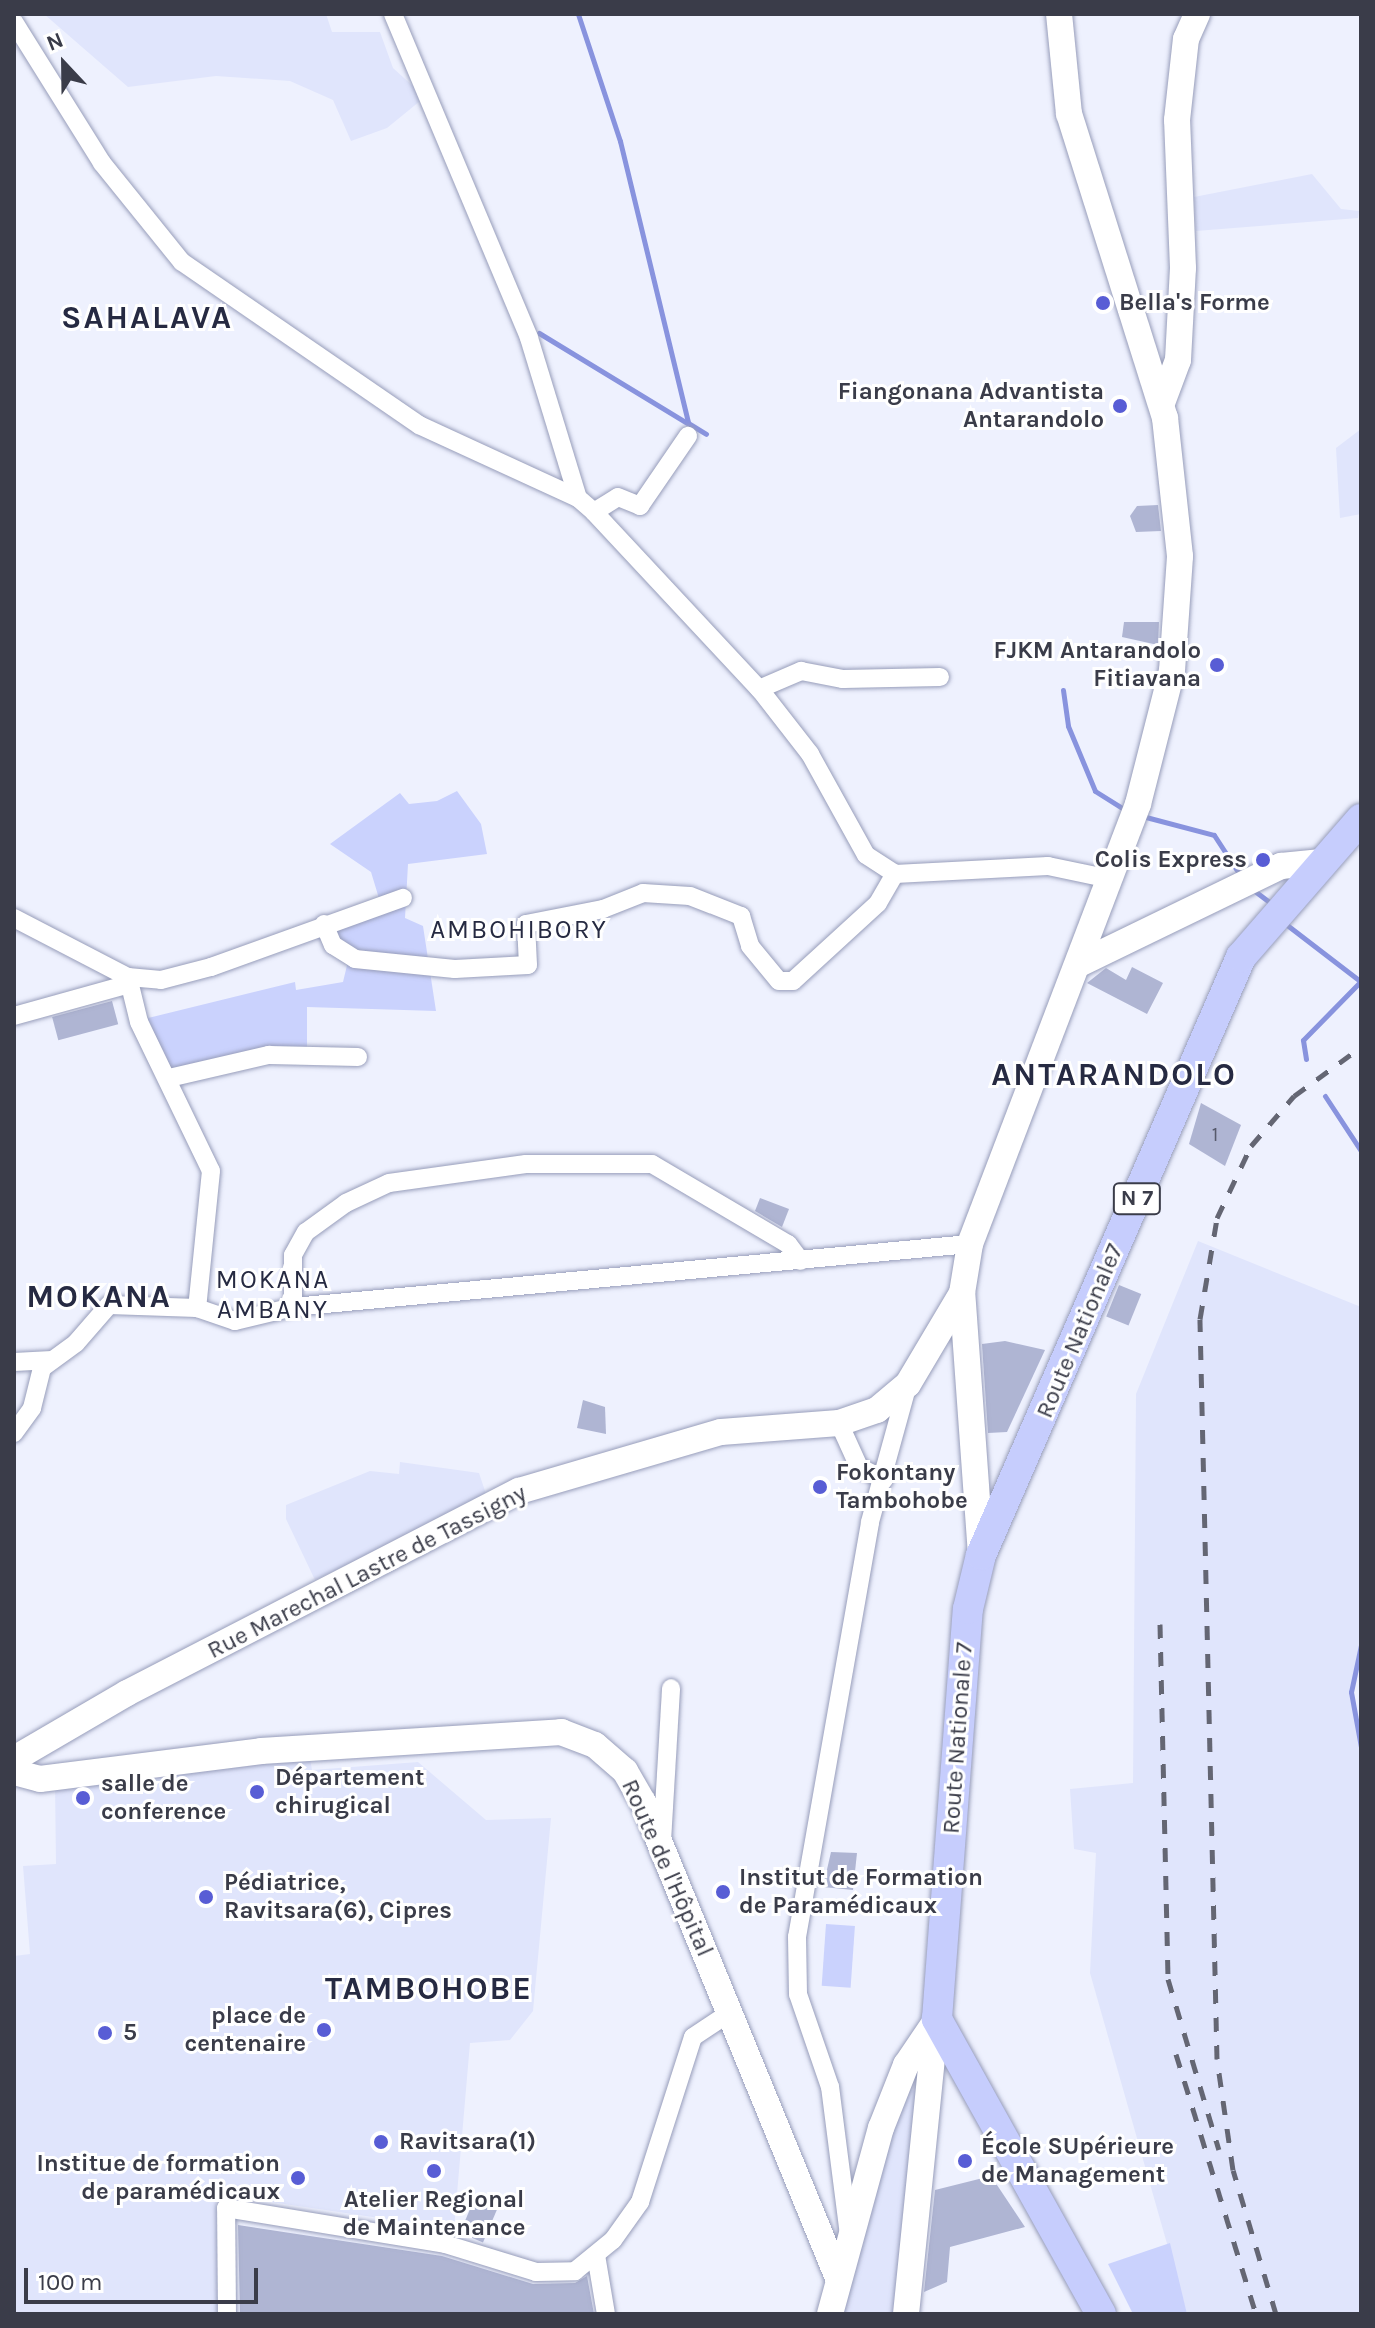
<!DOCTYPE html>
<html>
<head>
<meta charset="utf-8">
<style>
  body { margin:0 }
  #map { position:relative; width:1375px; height:2328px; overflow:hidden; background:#eef1fe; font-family:Karla,sans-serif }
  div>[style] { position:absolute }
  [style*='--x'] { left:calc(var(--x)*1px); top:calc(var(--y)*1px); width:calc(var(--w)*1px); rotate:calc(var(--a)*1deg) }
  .built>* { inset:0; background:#e0e5fc }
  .green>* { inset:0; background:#cad2fd; transform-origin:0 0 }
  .stream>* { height:5px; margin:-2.5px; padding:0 2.5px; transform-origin:2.5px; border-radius:2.5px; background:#8893de }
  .building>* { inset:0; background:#afb5d3; transform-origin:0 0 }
  .roads { filter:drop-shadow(0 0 2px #979dba) drop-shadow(0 0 2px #979dba) }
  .street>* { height:18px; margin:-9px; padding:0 9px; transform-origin:9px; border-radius:9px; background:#fff }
  .secondary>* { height:26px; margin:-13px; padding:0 13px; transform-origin:13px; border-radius:13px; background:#fff }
  .primary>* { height:30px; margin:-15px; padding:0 15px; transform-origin:15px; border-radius:15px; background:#c6cdfd }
  .rail>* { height:5px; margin-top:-2.5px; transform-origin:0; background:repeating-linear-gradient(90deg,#646673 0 14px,transparent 0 28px) }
  .dots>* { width:22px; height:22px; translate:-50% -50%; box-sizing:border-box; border:4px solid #fff; border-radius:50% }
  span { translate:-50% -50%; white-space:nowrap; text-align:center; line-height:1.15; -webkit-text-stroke:6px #fff; paint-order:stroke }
  .number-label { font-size:20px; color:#575a6c }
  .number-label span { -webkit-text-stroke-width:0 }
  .shield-label span { padding:2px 6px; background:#fff; border:2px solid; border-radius:6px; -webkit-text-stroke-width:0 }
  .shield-label { font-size:22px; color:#3a3c49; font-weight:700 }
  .poi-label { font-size:24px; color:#3a3c49; font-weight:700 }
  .left { translate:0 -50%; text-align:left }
  .right { translate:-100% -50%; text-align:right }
  .street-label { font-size:24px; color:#3a3c49 }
  .neighbourhood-label { font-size:26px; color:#262a42; letter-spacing:2px }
  .district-label { font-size:32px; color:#262a42; font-weight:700; letter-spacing:2px }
  .frame { position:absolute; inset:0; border:16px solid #3a3c49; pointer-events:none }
  .north { position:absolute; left:24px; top:24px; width:80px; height:80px; -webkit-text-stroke:6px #fff; paint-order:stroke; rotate:338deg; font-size:22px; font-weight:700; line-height:32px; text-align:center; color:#3a3c49 }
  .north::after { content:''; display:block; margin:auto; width:28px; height:36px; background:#3a3c49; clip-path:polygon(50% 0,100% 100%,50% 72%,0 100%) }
  .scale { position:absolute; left:24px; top:2268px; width:234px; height:36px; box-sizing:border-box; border:4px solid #3a3c49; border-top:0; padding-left:10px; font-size:24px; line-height:28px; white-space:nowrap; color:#3a3c49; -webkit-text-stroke:6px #fff; paint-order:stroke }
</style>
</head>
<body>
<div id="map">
  <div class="built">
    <div style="clip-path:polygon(44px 14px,326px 14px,332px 32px,380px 32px,393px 68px,425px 97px,387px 128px,351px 141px,333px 100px,290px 81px,216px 76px,128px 87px)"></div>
    <div style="clip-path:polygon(1312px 174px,1341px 209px,1359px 211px,1358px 218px,1196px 231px,1194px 197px)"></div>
    <div style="clip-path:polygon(1361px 429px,1361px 514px,1340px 518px,1336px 448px)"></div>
    <div style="clip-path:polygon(1198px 1241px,1361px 1307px,1361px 1648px,1351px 1693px,1361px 1747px,1361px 2314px,1187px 2314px,1090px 1973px,1096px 1853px,1074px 1849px,1070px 1789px,1133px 1783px,1136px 1394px)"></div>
    <div style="clip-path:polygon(400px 1462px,479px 1473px,487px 1497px,315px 1580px,286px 1519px,286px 1505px,370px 1471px,399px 1474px)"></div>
    <div style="clip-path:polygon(310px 1758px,312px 1770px,418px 1762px,486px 1820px,551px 1818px,533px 2011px,510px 2040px,470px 2043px,454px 2229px,216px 2194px,218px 2314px,14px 2314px,14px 1956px,30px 1954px,23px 1866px,56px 1864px,55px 1783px)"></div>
    <div style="clip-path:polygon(901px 2088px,918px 2091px,902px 2314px,842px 2314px)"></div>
  </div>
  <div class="green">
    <div style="clip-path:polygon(457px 791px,481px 824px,487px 854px,408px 864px,405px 918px,423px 926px,436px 1011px,307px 1007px,307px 1051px,170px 1075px,140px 1020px,295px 982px,296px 990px,343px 982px,349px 957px,307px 932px,381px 905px,371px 872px,330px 844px,400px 793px,409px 804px,437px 801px)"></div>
    <div style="left:826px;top:1924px;width:29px;height:62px;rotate:4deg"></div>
    <div style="clip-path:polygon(1170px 2243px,1187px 2314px,1133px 2314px,1108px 2264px)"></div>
  </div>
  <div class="stream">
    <div style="--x:578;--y:14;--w:134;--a:71.7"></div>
    <div style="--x:620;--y:141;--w:290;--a:76.4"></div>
    <div style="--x:688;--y:423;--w:21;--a:31"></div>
    <div style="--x:539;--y:333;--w:173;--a:31.3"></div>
    <div style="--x:1063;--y:690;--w:36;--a:82"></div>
    <div style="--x:1068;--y:726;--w:70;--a:67.4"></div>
    <div style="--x:1095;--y:791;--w:36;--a:32"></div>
    <div style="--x:1142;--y:816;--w:74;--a:14.8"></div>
    <div style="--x:1214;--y:835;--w:48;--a:57"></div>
    <div style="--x:1252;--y:889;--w:20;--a:37"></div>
    <div style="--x:1287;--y:925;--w:92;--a:37.5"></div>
    <div style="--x:1306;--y:1059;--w:19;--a:-99"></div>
    <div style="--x:1303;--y:1040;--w:83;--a:-45.5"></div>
    <div style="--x:1325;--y:1096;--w:66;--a:56.8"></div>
    <div style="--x:1361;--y:1645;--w:48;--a:102"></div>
    <div style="--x:1351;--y:1692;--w:56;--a:79.7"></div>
  </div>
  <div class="building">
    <div style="clip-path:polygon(1158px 505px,1161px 531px,1136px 532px,1130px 516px,1137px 506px)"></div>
    <div style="clip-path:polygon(1124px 622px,1159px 622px,1158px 645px,1122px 637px)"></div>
    <div style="clip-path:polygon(1132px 967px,1163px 983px,1147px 1014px,1087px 983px,1106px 968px,1126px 980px)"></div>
    <div style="left:112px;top:1001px;width:24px;height:62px;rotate:75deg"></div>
    <div style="clip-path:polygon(1201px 1103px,1241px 1125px,1225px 1166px,1189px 1144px)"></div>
    <div style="clip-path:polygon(760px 1198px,789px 1209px,782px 1227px,755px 1211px)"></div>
    <div style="left:1119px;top:1285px;width:24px;height:34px;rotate:22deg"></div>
    <div style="clip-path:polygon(1005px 1341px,1045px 1350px,1007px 1432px,988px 1433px,982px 1344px)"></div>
    <div style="clip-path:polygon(583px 1400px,605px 1407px,606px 1434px,577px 1428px)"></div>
    <div style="clip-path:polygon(831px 1852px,857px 1853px,853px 1890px,823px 1887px)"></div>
    <div style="clip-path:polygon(991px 2176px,1025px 2227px,950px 2247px,947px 2282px,924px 2292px,935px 2190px)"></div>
    <div style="left:476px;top:2195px;width:25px;height:41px;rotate:23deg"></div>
    <div style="clip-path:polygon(238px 2225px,442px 2256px,533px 2284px,575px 2283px,587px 2276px,594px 2314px,240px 2314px)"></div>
  </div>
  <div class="roads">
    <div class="street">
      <div style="--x:393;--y:14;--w:351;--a:67.2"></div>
      <div style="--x:529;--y:338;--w:167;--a:73"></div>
      <div style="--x:14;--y:22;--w:166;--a:58"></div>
      <div style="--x:102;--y:163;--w:127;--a:51.1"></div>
      <div style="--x:182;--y:262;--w:288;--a:34.5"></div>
      <div style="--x:419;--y:425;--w:175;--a:24.7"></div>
      <div style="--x:578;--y:498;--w:21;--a:41"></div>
      <div style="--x:594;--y:512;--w:245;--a:47"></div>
      <div style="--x:761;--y:691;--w:80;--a:52.1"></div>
      <div style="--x:810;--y:754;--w:115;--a:61"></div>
      <div style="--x:866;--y:855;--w:35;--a:33"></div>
      <div style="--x:895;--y:874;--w:153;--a:-3"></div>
      <div style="--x:1048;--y:866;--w:63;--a:11.8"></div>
      <div style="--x:594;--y:512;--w:28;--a:-32"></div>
      <div style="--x:618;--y:497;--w:24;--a:22"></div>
      <div style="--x:640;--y:506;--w:85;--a:-55.6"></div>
      <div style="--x:759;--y:689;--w:46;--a:-23.2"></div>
      <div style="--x:801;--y:671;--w:43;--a:10.8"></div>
      <div style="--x:843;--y:679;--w:97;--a:-1.2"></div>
      <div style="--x:14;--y:918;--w:128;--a:27.4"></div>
      <div style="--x:128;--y:977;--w:46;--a:76.3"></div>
      <div style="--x:139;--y:1022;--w:165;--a:64.2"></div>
      <div style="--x:211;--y:1171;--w:138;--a:95.8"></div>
      <div style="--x:324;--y:924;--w:23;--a:67"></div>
      <div style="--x:333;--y:945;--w:26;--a:32"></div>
      <div style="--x:355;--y:959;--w:100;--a:5.7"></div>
      <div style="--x:455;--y:969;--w:73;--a:-3.1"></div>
      <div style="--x:528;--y:965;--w:41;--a:-92.8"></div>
      <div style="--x:526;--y:924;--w:78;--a:-11"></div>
      <div style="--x:603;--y:909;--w:43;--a:-21.8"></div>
      <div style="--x:643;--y:893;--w:47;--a:3.7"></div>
      <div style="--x:690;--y:896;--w:55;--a:21.4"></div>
      <div style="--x:741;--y:916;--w:31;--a:73"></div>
      <div style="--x:750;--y:946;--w:45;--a:50.4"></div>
      <div style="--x:779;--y:981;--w:14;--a:0"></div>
      <div style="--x:793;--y:981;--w:115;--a:-42.5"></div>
      <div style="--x:878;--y:903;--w:34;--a:-60"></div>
      <div style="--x:128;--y:977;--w:33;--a:5"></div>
      <div style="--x:161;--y:980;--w:52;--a:-14.6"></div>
      <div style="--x:211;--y:967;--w:204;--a:-19.8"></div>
      <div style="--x:14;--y:1016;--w:119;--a:-15.5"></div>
      <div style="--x:169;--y:1078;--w:103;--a:-13"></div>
      <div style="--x:269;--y:1055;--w:89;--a:1.3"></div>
      <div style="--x:293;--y:1307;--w:52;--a:-90"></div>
      <div style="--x:293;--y:1255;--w:26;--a:-61"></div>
      <div style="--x:306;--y:1232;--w:49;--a:-35.9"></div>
      <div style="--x:346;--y:1203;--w:47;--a:-24.9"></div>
      <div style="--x:389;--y:1183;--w:138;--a:-7.9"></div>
      <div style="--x:526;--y:1164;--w:126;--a:0"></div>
      <div style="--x:652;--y:1164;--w:158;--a:30.5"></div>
      <div style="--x:788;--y:1244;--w:21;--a:53"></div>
      <div style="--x:14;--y:1362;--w:38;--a:-3"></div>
      <div style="--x:839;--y:1423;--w:48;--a:65.6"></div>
      <div style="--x:859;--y:1467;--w:28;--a:27"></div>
      <div style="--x:14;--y:1433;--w:31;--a:-54"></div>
      <div style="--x:32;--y:1408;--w:41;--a:-76"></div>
      <div style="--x:42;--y:1368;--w:42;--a:-36.3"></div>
      <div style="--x:76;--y:1343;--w:50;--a:-49"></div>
      <div style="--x:109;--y:1305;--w:88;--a:2"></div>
      <div style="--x:197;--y:1308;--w:40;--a:18.9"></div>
      <div style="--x:235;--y:1321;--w:60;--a:-13.6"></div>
      <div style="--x:293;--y:1307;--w:680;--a:-5.32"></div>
      <div style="--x:662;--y:1841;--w:153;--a:-86.6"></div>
      <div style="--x:849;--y:2235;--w:149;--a:-97.3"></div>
      <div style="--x:830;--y:2087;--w:98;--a:-109"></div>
      <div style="--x:798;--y:1994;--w:57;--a:-91"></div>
      <div style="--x:797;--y:1937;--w:421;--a:-80"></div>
      <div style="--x:870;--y:1522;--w:143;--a:-74.6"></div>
      <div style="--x:596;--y:2255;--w:60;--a:80.4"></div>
      <div style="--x:227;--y:2314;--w:106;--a:-90.5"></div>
      <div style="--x:226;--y:2208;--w:222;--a:9.3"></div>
      <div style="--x:445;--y:2244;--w:95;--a:17.1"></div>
      <div style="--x:536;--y:2272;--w:39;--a:-1"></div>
      <div style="--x:575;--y:2271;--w:49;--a:-39.2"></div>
      <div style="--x:613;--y:2240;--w:47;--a:-54.6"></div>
      <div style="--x:640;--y:2202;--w:173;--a:-72.2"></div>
      <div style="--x:693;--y:2037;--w:43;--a:-33.7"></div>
    </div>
    <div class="secondary">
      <div style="--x:1162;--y:403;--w:46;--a:-69.6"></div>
      <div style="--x:1178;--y:360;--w:92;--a:-86.9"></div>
      <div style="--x:1183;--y:268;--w:148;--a:-92.3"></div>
      <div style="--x:1177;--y:120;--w:81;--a:-83.7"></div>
      <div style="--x:1186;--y:39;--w:27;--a:-66"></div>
      <div style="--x:1079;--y:964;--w:225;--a:-25.9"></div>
      <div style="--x:1281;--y:866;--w:41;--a:-5.6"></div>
      <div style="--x:981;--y:1555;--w:263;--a:-94.1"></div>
      <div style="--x:962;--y:1293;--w:50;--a:-80.7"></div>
      <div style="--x:970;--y:1244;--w:471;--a:-69.1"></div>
      <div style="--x:1138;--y:804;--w:137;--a:-75.7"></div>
      <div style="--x:1172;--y:671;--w:115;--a:-86"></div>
      <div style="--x:1180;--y:556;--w:139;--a:-96.2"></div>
      <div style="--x:1165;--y:418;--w:319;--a:-107.5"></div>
      <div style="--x:1069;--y:114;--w:100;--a:-95.7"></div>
      <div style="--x:14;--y:1759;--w:131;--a:-30.3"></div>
      <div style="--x:127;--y:1693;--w:441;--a:-27.3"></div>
      <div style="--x:519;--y:1491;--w:210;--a:-16.3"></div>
      <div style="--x:721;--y:1432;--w:118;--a:-4.4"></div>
      <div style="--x:839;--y:1423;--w:40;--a:-18.9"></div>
      <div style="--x:877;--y:1410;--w:40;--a:-40"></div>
      <div style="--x:908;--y:1384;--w:106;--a:-59.3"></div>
      <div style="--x:14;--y:1772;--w:27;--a:15"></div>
      <div style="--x:40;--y:1779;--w:223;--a:-7.2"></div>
      <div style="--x:261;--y:1751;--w:301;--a:-3.6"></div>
      <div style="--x:561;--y:1732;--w:36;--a:21"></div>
      <div style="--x:595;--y:1745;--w:40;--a:41"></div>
      <div style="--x:625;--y:1771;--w:36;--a:60"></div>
      <div style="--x:643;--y:1802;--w:514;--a:67.72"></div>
      <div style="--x:830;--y:2314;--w:193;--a:-74.7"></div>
      <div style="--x:881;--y:2128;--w:68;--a:-68.4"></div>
      <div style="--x:906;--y:2065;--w:55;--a:-56"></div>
      <div style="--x:906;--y:2314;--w:285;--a:-84.2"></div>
    </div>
    <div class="primary">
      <div style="--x:1101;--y:2314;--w:338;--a:-119.1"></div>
      <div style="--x:937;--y:2019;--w:411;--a:-85.7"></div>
      <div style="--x:968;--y:1609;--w:56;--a:-76.5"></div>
      <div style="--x:981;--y:1555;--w:652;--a:-66.5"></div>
      <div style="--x:1241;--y:957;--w:183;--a:-49"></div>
    </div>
  </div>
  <div class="rail">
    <div style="--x:1160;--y:1624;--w:355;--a:88.7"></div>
    <div style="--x:1168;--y:1979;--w:178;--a:73.4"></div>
    <div style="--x:1176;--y:2054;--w:272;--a:72.9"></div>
    <div style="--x:1276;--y:2314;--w:150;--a:-106.6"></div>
    <div style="--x:1233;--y:2170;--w:112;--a:-98.2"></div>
    <div style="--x:1217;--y:2059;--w:740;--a:-91.32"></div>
    <div style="--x:1200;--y:1319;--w:102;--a:-80.4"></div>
    <div style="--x:1217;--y:1218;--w:80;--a:-64.7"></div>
    <div style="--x:1251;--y:1146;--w:66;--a:-49.3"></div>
    <div style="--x:1294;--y:1096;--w:83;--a:-36.2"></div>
  </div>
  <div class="dots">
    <div style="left:1103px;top:303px;background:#585dd5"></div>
    <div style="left:1120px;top:406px;background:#585dd5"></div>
    <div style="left:1217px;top:665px;background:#585dd5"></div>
    <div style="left:1263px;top:860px;background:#585dd5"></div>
    <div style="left:820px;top:1487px;background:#585dd5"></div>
    <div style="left:257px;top:1792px;background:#585dd5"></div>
    <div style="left:83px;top:1798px;background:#585dd5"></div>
    <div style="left:723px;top:1892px;background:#585dd5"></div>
    <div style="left:206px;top:1897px;background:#585dd5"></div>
    <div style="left:324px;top:2030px;background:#585dd5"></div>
    <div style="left:105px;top:2033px;background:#585dd5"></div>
    <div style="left:381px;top:2142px;background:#585dd5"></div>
    <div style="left:965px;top:2161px;background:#585dd5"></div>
    <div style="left:434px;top:2171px;background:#585dd5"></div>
    <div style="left:298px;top:2178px;background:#585dd5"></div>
  </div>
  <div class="number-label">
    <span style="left:1215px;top:1134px">1</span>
  </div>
  <div class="shield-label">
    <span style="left:1137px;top:1199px">N 7</span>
  </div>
  <div class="poi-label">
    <span class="left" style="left:1119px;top:303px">Bella's Forme</span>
    <span class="right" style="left:1104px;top:406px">Fiangonana Advantista<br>Antarandolo</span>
    <span class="right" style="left:1201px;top:665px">FJKM Antarandolo<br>Fitiavana</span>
    <span class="right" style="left:1247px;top:860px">Colis Express</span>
    <span class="left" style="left:836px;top:1487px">Fokontany<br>Tambohobe</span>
    <span class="left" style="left:275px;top:1792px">Département<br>chirugical</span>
    <span class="left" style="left:101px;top:1798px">salle de<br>conference</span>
    <span class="left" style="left:739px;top:1892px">Institut de Formation<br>de Paramédicaux</span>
    <span class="left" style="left:224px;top:1897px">Pédiatrice,<br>Ravitsara(6), Cipres</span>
    <span class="right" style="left:306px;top:2030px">place de<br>centenaire</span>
    <span class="left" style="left:123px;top:2033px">5</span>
    <span class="left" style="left:399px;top:2142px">Ravitsara(1)</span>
    <span class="left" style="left:981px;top:2161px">École SUpérieure<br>de Management</span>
    <span class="right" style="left:280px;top:2178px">Institue de formation<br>de paramédicaux</span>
    <span style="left:434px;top:2214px">Atelier Regional<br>de Maintenance</span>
  </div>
  <div class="street-label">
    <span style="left:1080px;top:1331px;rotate:-67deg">Route Nationale7</span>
    <span style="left:367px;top:1572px;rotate:-27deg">Rue Marechal Lastre de Tassigny</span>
    <span style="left:958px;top:1738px;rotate:-86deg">Route Nationale 7</span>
    <span style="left:667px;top:1868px;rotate:66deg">Route de l'Hôpital</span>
  </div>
  <div class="neighbourhood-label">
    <span style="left:519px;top:930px">AMBOHIBORY</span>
    <span style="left:273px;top:1295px">MOKANA<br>AMBANY</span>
  </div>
  <div class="district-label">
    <span style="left:147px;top:318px">SAHALAVA</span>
    <span style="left:1114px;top:1075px">ANTARANDOLO</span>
    <span style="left:99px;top:1297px">MOKANA</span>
    <span style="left:429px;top:1989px">TAMBOHOBE</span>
  </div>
  <div class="frame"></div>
  <div class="north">N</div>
  <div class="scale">100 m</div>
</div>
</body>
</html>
